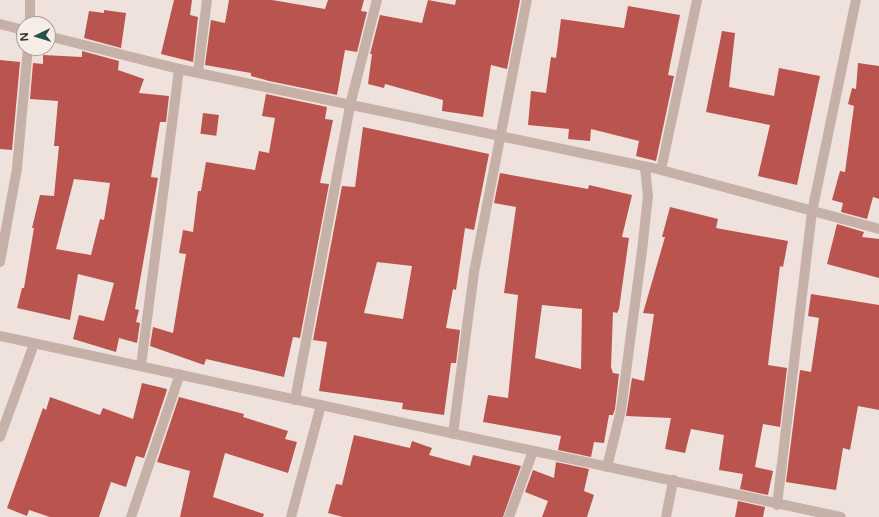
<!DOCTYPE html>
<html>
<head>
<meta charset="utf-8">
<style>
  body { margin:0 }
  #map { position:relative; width:879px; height:517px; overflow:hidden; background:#efe2dc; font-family:"Varela Round",sans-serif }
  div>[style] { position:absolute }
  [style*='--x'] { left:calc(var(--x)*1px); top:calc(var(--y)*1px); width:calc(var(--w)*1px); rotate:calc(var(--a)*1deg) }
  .building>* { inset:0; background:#ba544f; transform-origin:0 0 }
  .minor>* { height:10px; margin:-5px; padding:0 5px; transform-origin:5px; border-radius:5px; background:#c6b1a9 }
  span { translate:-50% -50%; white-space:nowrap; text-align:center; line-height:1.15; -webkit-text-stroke:4px #f7ede8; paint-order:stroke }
  .north { position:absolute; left:16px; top:16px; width:40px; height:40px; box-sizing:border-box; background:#f7ede8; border:1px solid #a99f9b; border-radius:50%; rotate:266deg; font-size:11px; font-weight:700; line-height:16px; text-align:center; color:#342a28 }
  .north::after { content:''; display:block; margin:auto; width:14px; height:18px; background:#22524b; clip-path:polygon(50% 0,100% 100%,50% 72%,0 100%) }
</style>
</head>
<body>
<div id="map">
  <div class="building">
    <div style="clip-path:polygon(174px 0,192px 0,190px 15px,198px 17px,193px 62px,161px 54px)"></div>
    <div style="clip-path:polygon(229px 0,272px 0,325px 9px,328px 0,364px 0,361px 11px,367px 12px,357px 52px,345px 50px,337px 95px,269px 81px,251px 76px,251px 73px,205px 65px,211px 20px,225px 23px)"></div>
    <div style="clip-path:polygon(428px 0,455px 5px,456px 0,520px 0,507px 69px,491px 65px,483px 117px,442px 111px,443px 100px,385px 84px,384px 88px,368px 84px,372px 54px,370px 54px,380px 15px,422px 23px)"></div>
    <div style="clip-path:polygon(628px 6px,680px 15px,668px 75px,674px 76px,656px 161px,636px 156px,639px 141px,591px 129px,590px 141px,568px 139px,569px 129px,528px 125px,531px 91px,546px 93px,551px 57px,556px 58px,561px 19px,624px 28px)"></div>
    <div style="clip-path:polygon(104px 10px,126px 13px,121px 48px,84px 38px,89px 11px,104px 13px)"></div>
    <div style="clip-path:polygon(722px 31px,735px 33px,729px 87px,774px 96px,779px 68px,820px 76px,797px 185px,758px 176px,770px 125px,706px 112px)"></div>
    <div style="clip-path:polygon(evenodd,82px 51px,119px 61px,118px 70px,144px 79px,139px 93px,169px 96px,166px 122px,160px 122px,151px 177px,158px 178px,135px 309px,139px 310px,136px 322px,140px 323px,137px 343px,119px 338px,116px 352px,73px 339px,79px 315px,104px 321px,114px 283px,78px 274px,70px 320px,17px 308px,22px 288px,24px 288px,34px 228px,32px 228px,40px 195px,54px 196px,59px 146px,54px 146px,58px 101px,30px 99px,33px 63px,43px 64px,43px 55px,82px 57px,82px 51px,74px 179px,110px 183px,104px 220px,100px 219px,91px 255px,56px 249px,74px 179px)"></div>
    <div style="clip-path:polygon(0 60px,20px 62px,12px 150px,0 149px)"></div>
    <div style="clip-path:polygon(858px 63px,879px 66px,879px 199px,873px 197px,867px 219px,841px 212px,843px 203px,832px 200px,840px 171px,845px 172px,854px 106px,848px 104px,852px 88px,856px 89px)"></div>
    <div style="clip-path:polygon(266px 94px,327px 107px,325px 119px,333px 120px,320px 183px,329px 184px,300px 338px,293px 337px,284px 377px,206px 359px,204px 365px,150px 346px,153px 327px,173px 333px,186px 254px,179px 253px,183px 230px,193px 232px,198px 191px,201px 191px,206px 162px,255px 170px,259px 151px,269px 153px,275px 118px,262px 116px)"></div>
    <div style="left:203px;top:113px;width:16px;height:21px;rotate:7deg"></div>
    <div style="clip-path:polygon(evenodd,363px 127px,489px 154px,474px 230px,465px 228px,456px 290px,453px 289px,446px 328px,460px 330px,456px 363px,451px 363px,444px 415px,402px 409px,403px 403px,319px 391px,327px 342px,313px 340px,342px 186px,355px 187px,363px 127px,377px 262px,412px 266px,403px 319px,364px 313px,377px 262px)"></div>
    <div style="clip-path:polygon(evenodd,500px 173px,588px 189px,589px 185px,632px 195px,622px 237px,629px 238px,619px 309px,617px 313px,613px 312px,611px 367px,613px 373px,619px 374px,615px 409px,613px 415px,609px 415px,604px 443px,594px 442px,591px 457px,558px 450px,561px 436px,483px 422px,488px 395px,508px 398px,518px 295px,504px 293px,516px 207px,494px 203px,500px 173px,542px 305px,582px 309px,581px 369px,535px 358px,542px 305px)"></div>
    <div style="clip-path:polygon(670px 207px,718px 219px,716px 228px,788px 241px,783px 267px,780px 266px,768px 365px,787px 368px,780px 427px,763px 424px,755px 467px,773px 471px,768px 495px,740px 489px,743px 474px,719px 470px,724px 435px,691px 429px,685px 453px,665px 449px,671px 418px,626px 416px,632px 378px,644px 381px,654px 314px,643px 313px,665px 237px,662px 237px)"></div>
    <div style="clip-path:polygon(837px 224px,864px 232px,862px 237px,879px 239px,879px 278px,827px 264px)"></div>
    <div style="clip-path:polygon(811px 294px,879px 305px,879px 410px,858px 406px,850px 450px,843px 448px,836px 490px,786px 482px,800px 370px,811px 372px,819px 318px,808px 316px)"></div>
    <div style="clip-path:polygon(142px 383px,167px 389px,166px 393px,144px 458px,136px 456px,126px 487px,111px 482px,99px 517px,50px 517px,29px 510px,27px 516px,7px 508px,43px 408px,46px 410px,50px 397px,100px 415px,103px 408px,133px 419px)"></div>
    <div style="clip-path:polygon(179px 397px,244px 414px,243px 417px,288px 431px,285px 439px,297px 442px,288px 473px,225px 453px,213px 497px,264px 514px,263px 517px,180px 517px,190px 471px,157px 462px)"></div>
    <div style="clip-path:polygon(354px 435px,410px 448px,412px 441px,432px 448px,429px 455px,470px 466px,473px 455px,521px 466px,503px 517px,343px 517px,328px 513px,336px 484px,342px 485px)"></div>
    <div style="clip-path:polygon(556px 462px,589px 469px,584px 491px,594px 495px,587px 517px,542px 517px,548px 501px,525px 492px,533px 470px,554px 478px)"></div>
    <div style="clip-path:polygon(738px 501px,765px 507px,763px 517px,735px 517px)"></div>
  </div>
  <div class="minor">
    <div style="--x:0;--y:24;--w:25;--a:14"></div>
    <div style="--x:30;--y:24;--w:24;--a:-90"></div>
    <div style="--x:48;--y:36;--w:135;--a:14.1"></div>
    <div style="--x:179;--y:69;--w:492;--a:11.8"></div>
    <div style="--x:661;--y:170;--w:226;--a:15.1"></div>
    <div style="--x:198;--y:72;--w:73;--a:-82.9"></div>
    <div style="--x:661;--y:170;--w:174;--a:-78"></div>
    <div style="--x:0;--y:262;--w:96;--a:-79.7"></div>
    <div style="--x:17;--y:168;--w:121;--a:-84.8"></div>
    <div style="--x:0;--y:336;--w:860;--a:12.15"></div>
    <div style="--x:141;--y:366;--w:299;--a:-82.7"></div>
    <div style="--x:295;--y:400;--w:300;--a:-79.4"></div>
    <div style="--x:350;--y:105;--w:108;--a:-75.6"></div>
    <div style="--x:453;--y:434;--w:163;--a:-82.6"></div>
    <div style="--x:474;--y:272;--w:277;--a:-79"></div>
    <div style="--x:0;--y:437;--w:99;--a:-69.9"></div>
    <div style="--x:607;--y:467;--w:59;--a:-76.2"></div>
    <div style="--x:621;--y:410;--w:160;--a:-82.5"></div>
    <div style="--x:642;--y:251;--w:55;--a:-83.8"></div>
    <div style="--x:648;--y:196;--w:29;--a:-96"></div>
    <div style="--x:777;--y:505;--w:295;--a:-83.2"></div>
    <div style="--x:812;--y:212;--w:217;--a:-78.3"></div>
    <div style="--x:131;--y:517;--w:151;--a:-71.1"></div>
    <div style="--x:291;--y:517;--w:116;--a:-75"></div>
    <div style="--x:509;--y:517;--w:70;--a:-70"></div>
    <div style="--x:666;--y:517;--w:38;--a:-79"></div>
  </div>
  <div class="north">N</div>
</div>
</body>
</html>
